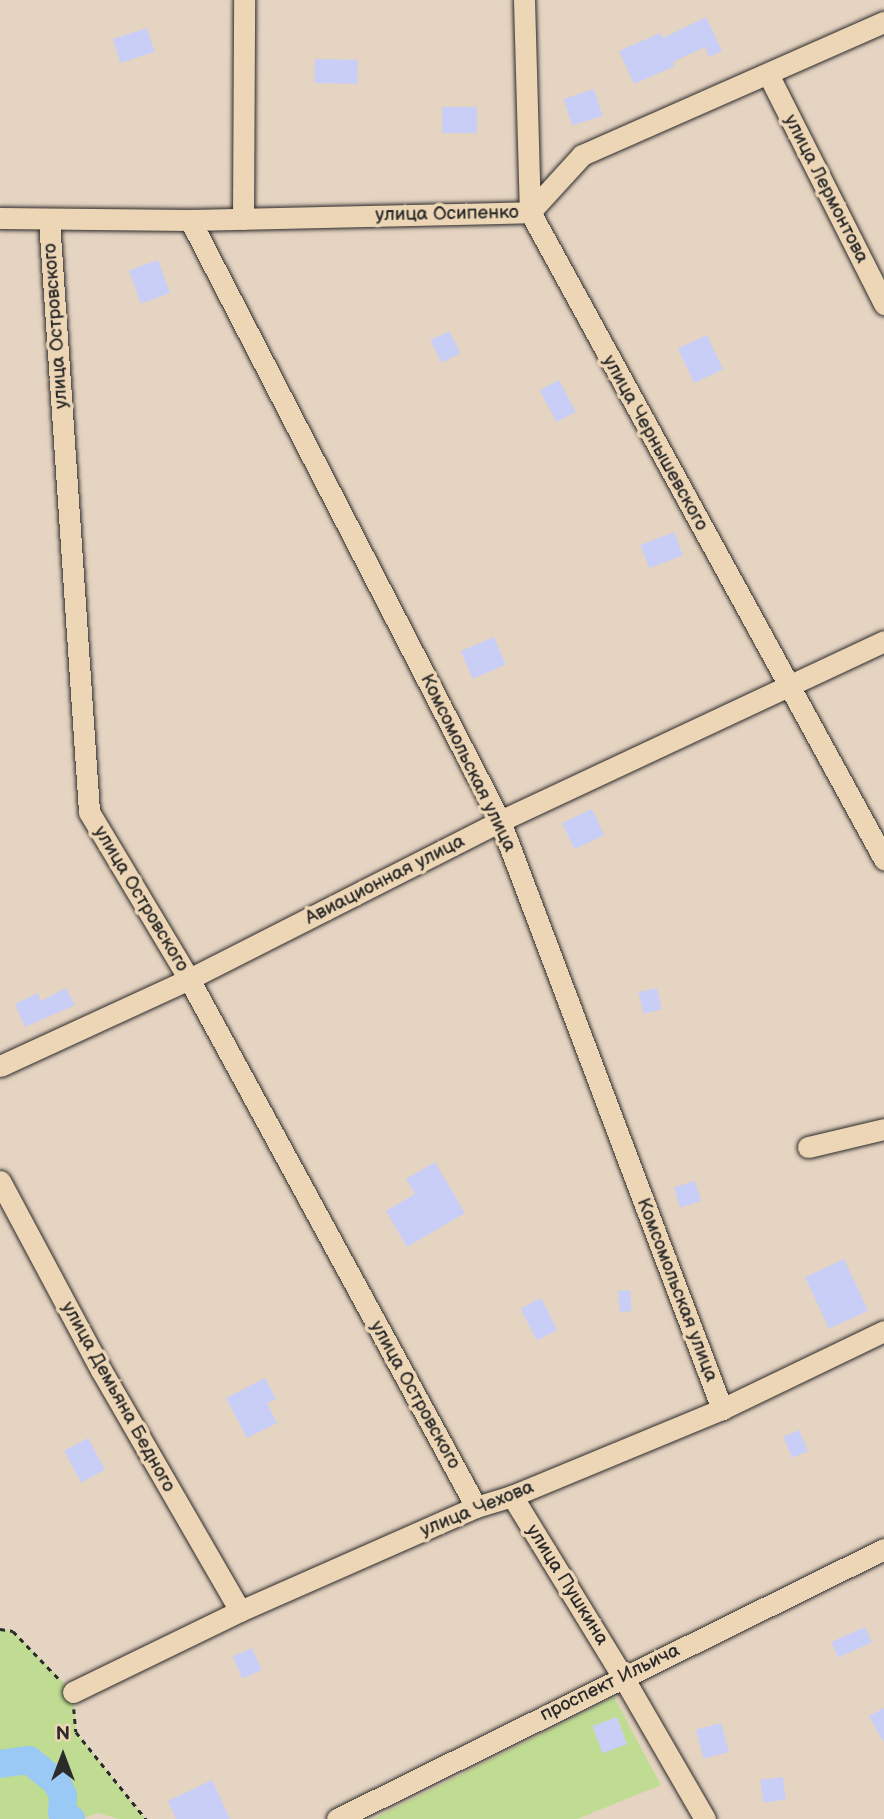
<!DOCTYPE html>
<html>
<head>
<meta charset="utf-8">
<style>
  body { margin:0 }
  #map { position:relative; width:884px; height:1819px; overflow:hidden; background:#e6d4c2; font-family:"Balsamiq Sans",sans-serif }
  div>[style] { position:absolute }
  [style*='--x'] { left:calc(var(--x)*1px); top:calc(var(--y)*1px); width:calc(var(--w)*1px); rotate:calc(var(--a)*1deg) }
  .green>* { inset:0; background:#c0dc93 }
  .river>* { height:28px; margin:-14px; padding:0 14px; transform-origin:14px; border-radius:14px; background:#9ac9f5 }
  .building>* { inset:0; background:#c8cef6; transform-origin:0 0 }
  .path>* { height:2.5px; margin-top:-1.25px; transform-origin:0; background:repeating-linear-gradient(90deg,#2b2b2b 0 5px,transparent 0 10px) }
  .roads { filter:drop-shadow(0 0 2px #2b2b2b) drop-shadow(0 0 2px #2b2b2b) }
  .minor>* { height:21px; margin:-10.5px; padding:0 10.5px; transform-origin:10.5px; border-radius:10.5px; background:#edd6b5 }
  span { translate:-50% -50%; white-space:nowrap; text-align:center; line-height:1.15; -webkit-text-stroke:7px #edd6b5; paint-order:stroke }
  .street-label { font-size:19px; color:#2b2b2b }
  .north { position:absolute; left:28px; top:1721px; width:70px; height:70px; -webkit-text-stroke:5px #edd6b5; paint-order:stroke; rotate:0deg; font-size:19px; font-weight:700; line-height:28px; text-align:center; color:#2b2b2b }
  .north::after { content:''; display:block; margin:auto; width:24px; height:32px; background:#2b2b2b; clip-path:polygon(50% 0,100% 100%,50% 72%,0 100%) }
</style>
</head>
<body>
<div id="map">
  <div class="green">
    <div style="clip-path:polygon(0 1629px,13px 1631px,73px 1692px,76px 1732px,145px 1819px,119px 1819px,98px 1813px,82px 1819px,70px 1805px,71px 1796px,62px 1779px,29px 1752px,0 1757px)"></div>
    <div style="clip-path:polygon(614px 1697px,661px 1785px,577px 1819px,373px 1819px)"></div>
    <div style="clip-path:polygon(0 1772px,27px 1773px,50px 1796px,57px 1819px,0 1819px)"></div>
  </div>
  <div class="river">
    <div style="--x:0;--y:1764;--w:29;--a:-8"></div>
    <div style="--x:29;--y:1760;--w:36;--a:39"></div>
    <div style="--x:57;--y:1783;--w:14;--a:65"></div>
    <div style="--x:63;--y:1796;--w:17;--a:93"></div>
    <div style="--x:62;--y:1813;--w:11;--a:34"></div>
  </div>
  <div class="building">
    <div style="clip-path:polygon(706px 17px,722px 51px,709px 57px,705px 47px,673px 62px,675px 66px,634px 84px,619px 51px,660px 33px,663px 38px)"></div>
    <div style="left:147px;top:28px;width:25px;height:36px;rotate:72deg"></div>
    <div style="left:315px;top:59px;width:43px;height:24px;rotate:1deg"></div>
    <div style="left:594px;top:89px;width:28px;height:32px;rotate:72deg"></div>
    <div style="left:442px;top:107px;width:35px;height:26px"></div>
    <div style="left:158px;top:260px;width:35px;height:31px;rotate:70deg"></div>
    <div style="left:449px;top:331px;width:25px;height:21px;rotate:63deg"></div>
    <div style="left:707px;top:335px;width:38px;height:32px;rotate:65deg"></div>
    <div style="left:559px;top:380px;width:36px;height:22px;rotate:62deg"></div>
    <div style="left:674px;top:532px;width:25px;height:36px;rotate:69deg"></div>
    <div style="left:494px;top:637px;width:30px;height:36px;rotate:67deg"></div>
    <div style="left:592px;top:809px;width:29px;height:33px;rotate:65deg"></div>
    <div style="clip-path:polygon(66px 988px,75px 1005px,25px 1027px,15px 1004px,38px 993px,41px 1001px)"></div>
    <div style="left:657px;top:988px;width:22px;height:19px;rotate:77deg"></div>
    <div style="clip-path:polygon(435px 1162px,465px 1213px,407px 1247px,386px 1211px,415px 1194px,406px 1179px)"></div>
    <div style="left:695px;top:1181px;width:21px;height:22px;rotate:73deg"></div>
    <div style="left:844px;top:1259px;width:57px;height:43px;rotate:65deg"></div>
    <div style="left:630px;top:1290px;width:21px;height:12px;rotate:85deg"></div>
    <div style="left:541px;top:1298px;width:36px;height:23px;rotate:63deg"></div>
    <div style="clip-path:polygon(265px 1378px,276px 1399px,267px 1403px,277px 1423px,247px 1438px,226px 1398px)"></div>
    <div style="left:799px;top:1430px;width:23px;height:17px;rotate:67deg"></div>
    <div style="left:88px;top:1438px;width:36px;height:27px;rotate:62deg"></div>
    <div style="left:865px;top:1627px;width:17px;height:37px;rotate:66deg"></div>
    <div style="left:252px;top:1648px;width:24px;height:21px;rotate:66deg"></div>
    <div style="clip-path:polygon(884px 1708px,884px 1743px,869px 1716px)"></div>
    <div style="left:617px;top:1717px;width:29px;height:26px;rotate:70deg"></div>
    <div style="left:721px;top:1723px;width:30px;height:26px;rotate:75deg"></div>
    <div style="left:783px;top:1777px;width:23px;height:23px;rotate:83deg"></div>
    <div style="clip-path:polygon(212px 1780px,230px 1819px,176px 1819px,168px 1801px)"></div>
  </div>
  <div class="path">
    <div style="--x:0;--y:1629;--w:13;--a:9"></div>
    <div style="--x:13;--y:1631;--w:68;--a:46.2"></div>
    <div style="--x:74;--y:1709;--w:23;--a:85"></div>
    <div style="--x:76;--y:1732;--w:112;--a:51.2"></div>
  </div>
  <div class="roads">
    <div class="minor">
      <div style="--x:524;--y:0;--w:212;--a:88.4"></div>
      <div style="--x:530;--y:212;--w:738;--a:61.32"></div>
      <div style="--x:768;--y:74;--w:258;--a:63.2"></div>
      <div style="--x:0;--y:218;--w:190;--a:0.6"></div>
      <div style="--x:190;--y:220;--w:340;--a:-1.3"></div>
      <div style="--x:530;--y:212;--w:77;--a:-47.6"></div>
      <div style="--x:582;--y:155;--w:330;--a:-23.8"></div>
      <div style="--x:243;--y:219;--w:219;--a:-89.7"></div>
      <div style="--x:49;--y:220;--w:593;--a:86.13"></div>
      <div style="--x:89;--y:812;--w:195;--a:59.1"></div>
      <div style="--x:189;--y:979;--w:601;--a:61.47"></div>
      <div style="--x:190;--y:220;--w:676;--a:62.72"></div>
      <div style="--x:500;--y:821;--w:629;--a:69.32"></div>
      <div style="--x:0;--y:1066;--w:208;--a:-24.7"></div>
      <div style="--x:189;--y:979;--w:349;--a:-26.9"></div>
      <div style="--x:500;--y:821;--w:424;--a:-25.1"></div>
      <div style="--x:808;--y:1147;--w:78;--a:-13.3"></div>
      <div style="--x:0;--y:1181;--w:214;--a:61.9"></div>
      <div style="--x:101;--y:1370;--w:278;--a:60"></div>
      <div style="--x:512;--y:1496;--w:212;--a:58.5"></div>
      <div style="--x:623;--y:1677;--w:164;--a:60"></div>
      <div style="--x:73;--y:1692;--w:186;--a:-25.9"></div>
      <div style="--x:240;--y:1611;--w:258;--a:-23.8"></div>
      <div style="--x:476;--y:1507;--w:38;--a:-17"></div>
      <div style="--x:512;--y:1496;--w:227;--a:-22.5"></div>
      <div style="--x:722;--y:1409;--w:180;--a:-25.7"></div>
      <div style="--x:337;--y:1819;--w:610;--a:-26.27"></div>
    </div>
  </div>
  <div class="street-label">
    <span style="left:826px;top:189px;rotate:63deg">улица Лермонтова</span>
    <span style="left:447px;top:214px;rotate:-1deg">улица Осипенко</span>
    <span style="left:56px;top:326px;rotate:-94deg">улица Островского</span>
    <span style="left:655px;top:443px;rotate:61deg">улица Чернышевского</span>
    <span style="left:468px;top:763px;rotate:64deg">Комсомольская улица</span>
    <span style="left:385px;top:880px;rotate:-27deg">Авиационная улица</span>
    <span style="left:141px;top:899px;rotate:59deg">улица Островского</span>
    <span style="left:677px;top:1290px;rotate:69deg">Комсомольская улица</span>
    <span style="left:415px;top:1395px;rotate:61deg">улица Островского</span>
    <span style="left:118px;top:1397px;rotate:61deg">улица Демьяна Бедного</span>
    <span style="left:477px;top:1509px;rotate:-22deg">улица Чехова</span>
    <span style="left:567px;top:1585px;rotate:58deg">улица Пушкина</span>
    <span style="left:610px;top:1683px;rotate:-26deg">проспект Ильича</span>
  </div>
  <div class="north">N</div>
</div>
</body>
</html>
